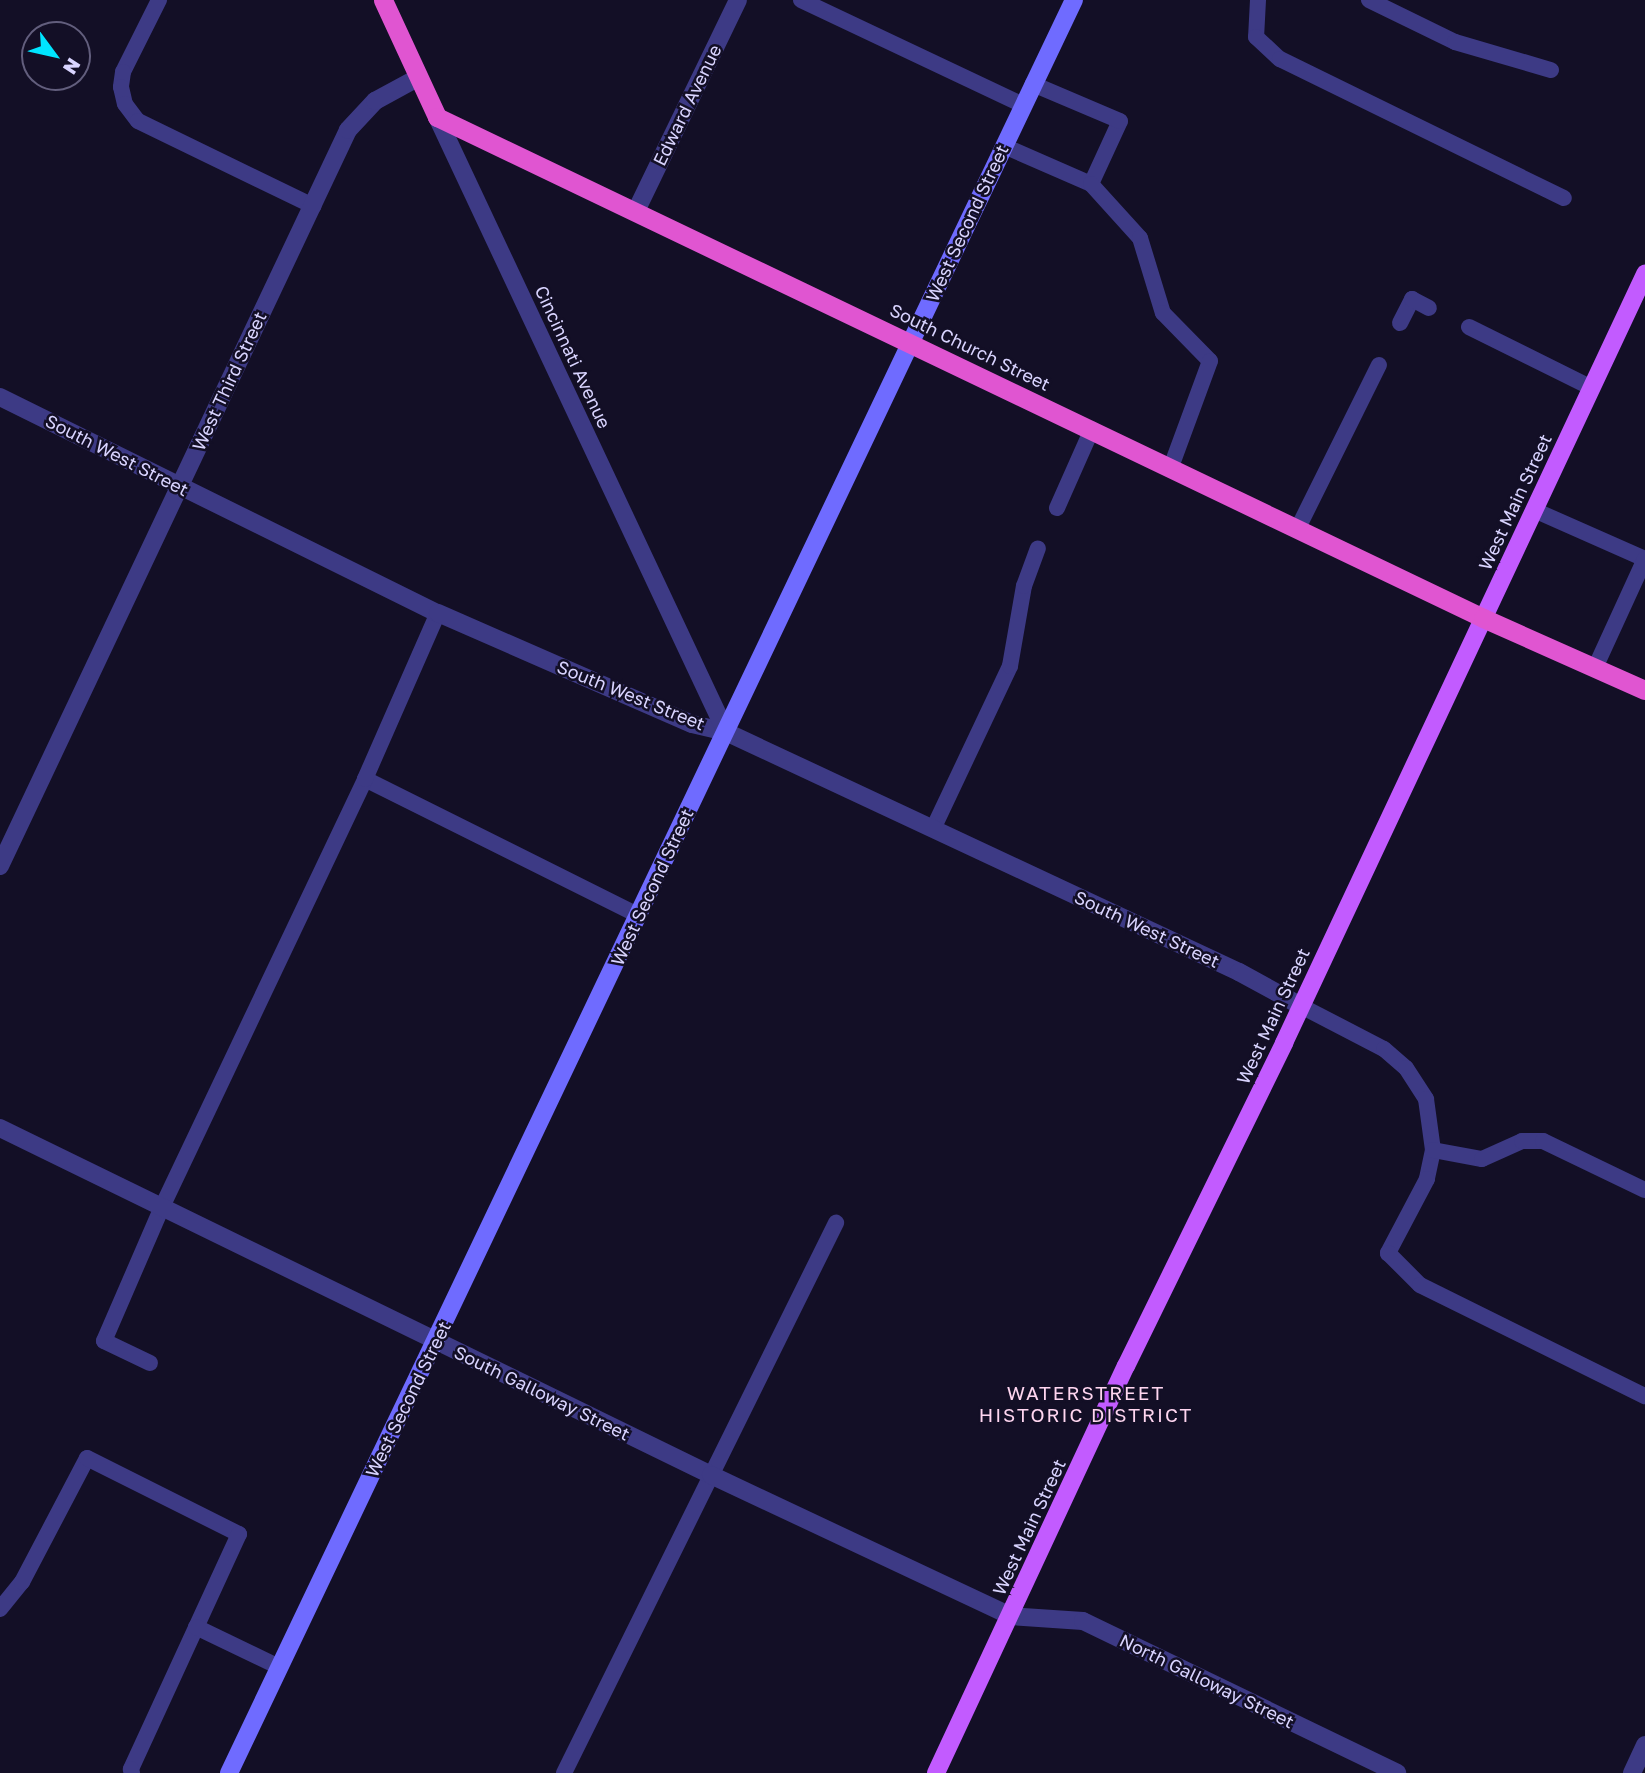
<!DOCTYPE html>
<html>
<head>
<meta charset="utf-8">
<style>
  body { margin:0 }
  #map { position:relative; width:1645px; height:1773px; overflow:hidden; background:#130f26; font-family:"Golos Text",sans-serif }
  div>[style] { position:absolute }
  [style*='--x'] { left:calc(var(--x)*1px); top:calc(var(--y)*1px); width:calc(var(--w)*1px); rotate:calc(var(--a)*1deg) }
  .service>* { height:16px; margin:-8px; padding:0 8px; transform-origin:8px; border-radius:8px; background:#3d3a85 }
  .minor>* { height:18px; margin:-9px; padding:0 9px; transform-origin:9px; border-radius:9px; background:#3d3a85 }
  .tertiary>* { height:18px; margin:-9px; padding:0 9px; transform-origin:9px; border-radius:9px; background:#3d3a85 }
  .secondary>* { height:18px; margin:-9px; padding:0 9px; transform-origin:9px; border-radius:9px; background:#6f6bff }
  .primary>* { height:18px; margin:-9px; padding:0 9px; transform-origin:9px; border-radius:9px; background:#c25bff }
  .trunk>* { height:19px; margin:-9.5px; padding:0 9.5px; transform-origin:9.5px; border-radius:9.5px; background:#e055d1 }
  span { translate:-50% -50%; white-space:nowrap; text-align:center; line-height:1.15; -webkit-text-stroke:5px #130f26; paint-order:stroke }
  .street-label { font-size:18px; color:#d9d4ff }
  .neighbourhood-label { font-size:19px; color:#ffd6f0; letter-spacing:2px }
  .north { position:absolute; left:21px; top:21px; width:70px; height:70px; box-sizing:border-box; background:#130f26; border:2px solid #625e7d; border-radius:50%; rotate:123deg; font-size:19px; font-weight:700; line-height:28px; text-align:center; color:#d9d4ff }
  .north::after { content:''; display:block; margin:auto; width:24px; height:32px; background:#00e5ff; clip-path:polygon(50% 0,100% 100%,50% 72%,0 100%) }
</style>
</head>
<body>
<div id="map">
  <div class="service">
    <div style="--x:159;--y:0;--w:80;--a:116.6"></div>
    <div style="--x:123;--y:72;--w:15;--a:98"></div>
    <div style="--x:121;--y:87;--w:17;--a:77"></div>
    <div style="--x:125;--y:104;--w:21;--a:53"></div>
    <div style="--x:138;--y:121;--w:195;--a:25.9"></div>
    <div style="--x:801;--y:0;--w:246;--a:25.3"></div>
    <div style="--x:1258;--y:0;--w:37;--a:93"></div>
    <div style="--x:1256;--y:37;--w:33;--a:43"></div>
    <div style="--x:1280;--y:59;--w:316;--a:26.1"></div>
    <div style="--x:1369;--y:0;--w:96;--a:26"></div>
    <div style="--x:1455;--y:42;--w:100;--a:16.3"></div>
    <div style="--x:1004;--y:146;--w:95;--a:23.6"></div>
    <div style="--x:1091;--y:184;--w:69;--a:-65.3"></div>
    <div style="--x:1120;--y:121;--w:95;--a:-157"></div>
    <div style="--x:1091;--y:184;--w:73;--a:47.8"></div>
    <div style="--x:1140;--y:238;--w:78;--a:73"></div>
    <div style="--x:1163;--y:313;--w:67;--a:45.6"></div>
    <div style="--x:1210;--y:361;--w:113;--a:110.2"></div>
    <div style="--x:1400;--y:323;--w:27;--a:-63"></div>
    <div style="--x:1412;--y:299;--w:19;--a:28"></div>
    <div style="--x:1469;--y:327;--w:137;--a:26.4"></div>
    <div style="--x:1057;--y:508;--w:86;--a:-66.1"></div>
    <div style="--x:1534;--y:510;--w:121;--a:23.8"></div>
    <div style="--x:1298;--y:528;--w:182;--a:-63.6"></div>
    <div style="--x:1595;--y:668;--w:120;--a:-65.4"></div>
    <div style="--x:365;--y:779;--w:305;--a:26.5"></div>
    <div style="--x:933;--y:829;--w:180;--a:-64.7"></div>
    <div style="--x:1010;--y:666;--w:81;--a:-80.1"></div>
    <div style="--x:1024;--y:586;--w:40;--a:-69.8"></div>
    <div style="--x:1301;--y:1006;--w:93;--a:27.4"></div>
    <div style="--x:1384;--y:1049;--w:29;--a:41"></div>
    <div style="--x:1406;--y:1068;--w:37;--a:57"></div>
    <div style="--x:1426;--y:1099;--w:51;--a:82.2"></div>
    <div style="--x:1433;--y:1150;--w:30;--a:102"></div>
    <div style="--x:1427;--y:1179;--w:84;--a:117.8"></div>
    <div style="--x:1388;--y:1253;--w:45;--a:45"></div>
    <div style="--x:1420;--y:1285;--w:251;--a:26.3"></div>
    <div style="--x:1433;--y:1150;--w:50;--a:10.4"></div>
    <div style="--x:1482;--y:1159;--w:44;--a:-24.2"></div>
    <div style="--x:1522;--y:1141;--w:21;--a:0"></div>
    <div style="--x:1543;--y:1141;--w:113;--a:25.7"></div>
    <div style="--x:150;--y:1363;--w:51;--a:-154.4"></div>
    <div style="--x:104;--y:1341;--w:146;--a:-66.6"></div>
    <div style="--x:162;--y:1207;--w:474;--a:-64.6"></div>
    <div style="--x:365;--y:779;--w:181;--a:-66.3"></div>
    <div style="--x:0;--y:1609;--w:35;--a:-51"></div>
    <div style="--x:22;--y:1582;--w:140;--a:-62.3"></div>
    <div style="--x:87;--y:1458;--w:170;--a:26.6"></div>
    <div style="--x:239;--y:1534;--w:259;--a:114.7"></div>
    <div style="--x:131;--y:1769;--w:4;--a:76"></div>
    <div style="--x:196;--y:1627;--w:92;--a:25.7"></div>
    <div style="--x:564;--y:1773;--w:614;--a:-63.69"></div>
  </div>
  <div class="minor">
    <div style="--x:636;--y:211;--w:234;--a:-64.2"></div>
    <div style="--x:0;--y:397;--w:488;--a:26.3"></div>
    <div style="--x:438;--y:613;--w:277;--a:23.6"></div>
    <div style="--x:692;--y:724;--w:35;--a:13"></div>
    <div style="--x:0;--y:866;--w:814;--a:-64.69"></div>
    <div style="--x:348;--y:130;--w:40;--a:-47"></div>
    <div style="--x:375;--y:101;--w:50;--a:-28.6"></div>
    <div style="--x:0;--y:1128;--w:791;--a:26.01"></div>
    <div style="--x:711;--y:1475;--w:331;--a:25.2"></div>
    <div style="--x:1010;--y:1616;--w:73;--a:3.9"></div>
    <div style="--x:1083;--y:1621;--w:349;--a:25.8"></div>
    <div style="--x:1632;--y:1773;--w:31;--a:-65"></div>
  </div>
  <div class="tertiary">
    <div style="--x:437;--y:117;--w:680;--a:64.83"></div>
    <div style="--x:726;--y:732;--w:566;--a:25.07"></div>
    <div style="--x:1239;--y:972;--w:71;--a:28.7"></div>
  </div>
  <div class="secondary">
    <div style="--x:229;--y:1773;--w:1964;--a:-64.52"></div>
  </div>
  <div class="primary">
    <div style="--x:936;--y:1773;--w:449;--a:-65"></div>
    <div style="--x:1126;--y:1366;--w:360;--a:-63.9"></div>
    <div style="--x:1284;--y:1043;--w:850;--a:-64.85"></div>
  </div>
  <div class="trunk">
    <div style="--x:383;--y:0;--w:129;--a:65.2"></div>
    <div style="--x:437;--y:117;--w:1160;--a:25.59"></div>
    <div style="--x:1483;--y:618;--w:177;--a:24"></div>
  </div>
  <div class="street-label">
    <span style="left:687px;top:105px;rotate:-64deg">Edward Avenue</span>
    <span style="left:967px;top:223px;rotate:-65deg">West Second Street</span>
    <span style="left:970px;top:347px;rotate:26deg">South Church Street</span>
    <span style="left:573px;top:357px;rotate:65deg">Cincinnati Avenue</span>
    <span style="left:229px;top:381px;rotate:-65deg">West Third Street</span>
    <span style="left:117px;top:455px;rotate:27deg">South West Street</span>
    <span style="left:1515px;top:502px;rotate:-65deg">West Main Street</span>
    <span style="left:631px;top:695px;rotate:22deg">South West Street</span>
    <span style="left:652px;top:887px;rotate:-65deg">West Second Street</span>
    <span style="left:1147px;top:929px;rotate:25deg">South West Street</span>
    <span style="left:1273px;top:1016px;rotate:-65deg">West Main Street</span>
    <span style="left:542px;top:1393px;rotate:26deg">South Galloway Street</span>
    <span style="left:408px;top:1399px;rotate:-64deg">West Second Street</span>
    <span style="left:1029px;top:1527px;rotate:-65deg">West Main Street</span>
    <span style="left:1207px;top:1681px;rotate:26deg">North Galloway Street</span>
  </div>
  <div class="neighbourhood-label">
    <span style="left:1086px;top:1404px">WATERSTREET<br>HISTORIC DISTRICT</span>
  </div>
  <div class="north">N</div>
</div>
</body>
</html>
